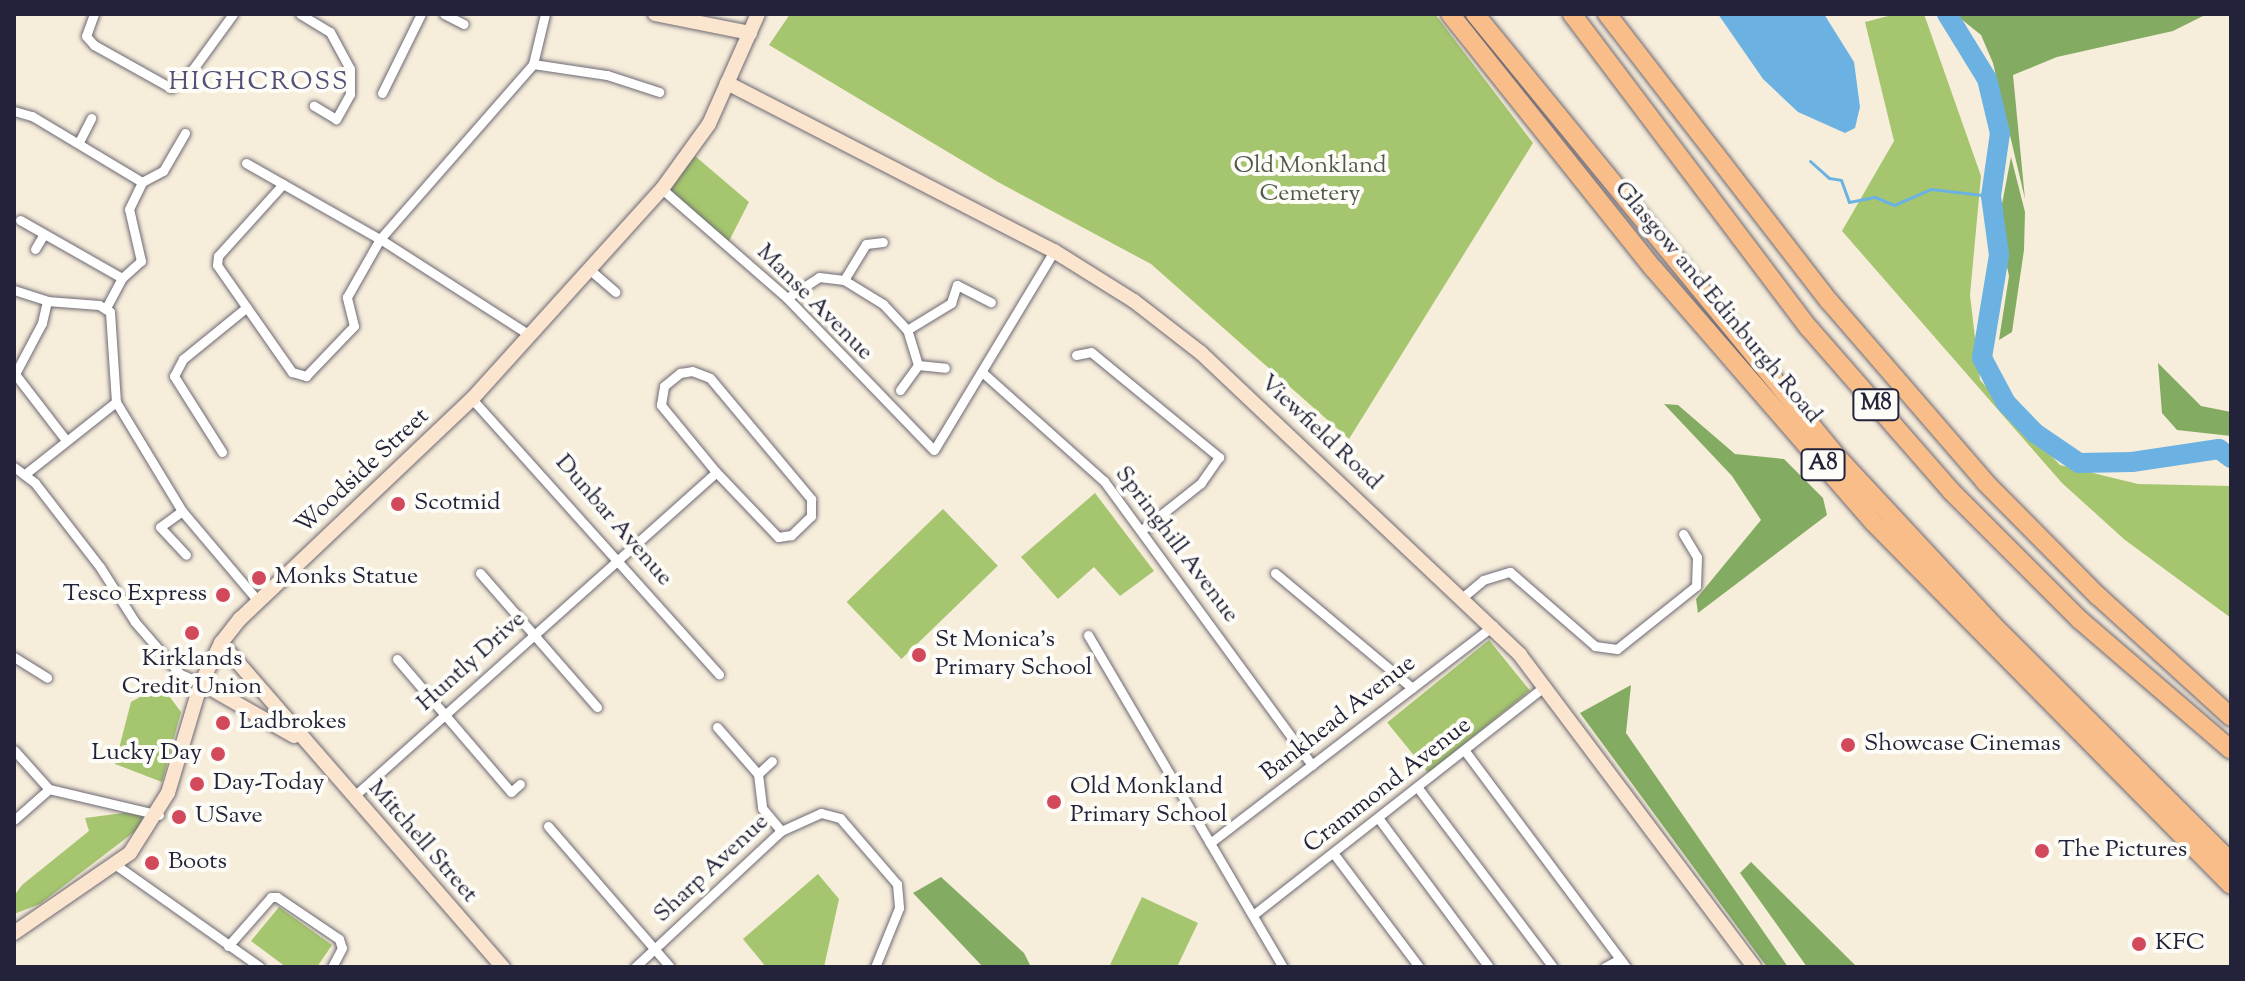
<!DOCTYPE html>
<html>
<head>
<meta charset="utf-8">
<style>
  body { margin:0 }
  #map { position:relative; width:2245px; height:981px; overflow:hidden; background:#f7eddb; font-family:"Sorts Mill Goudy",serif }
  div>[style] { position:absolute }
  [style*='--x'] { left:calc(var(--x)*1px); top:calc(var(--y)*1px); width:calc(var(--w)*1px); rotate:calc(var(--a)*1deg) }
  .green>* { inset:0; background:#a5c66f; transform-origin:0 0 }
  .forest>* { inset:0; background:#84ab62 }
  .water>* { inset:0; background:#6bb2e2 }
  .stream>* { height:3px; margin:-1.5px; padding:0 1.5px; transform-origin:1.5px; border-radius:1.5px; background:#6bb2e2 }
  .river>* { height:20px; margin:-10px; padding:0 10px; transform-origin:10px; border-radius:10px; background:#6bb2e2 }
  .roads { filter:drop-shadow(0 0 2px #6d6973) drop-shadow(0 0 2px #6d6973) }
  .street>* { height:9px; margin:-4.5px; padding:0 4.5px; transform-origin:4.5px; border-radius:4.5px; background:#fff }
  .secondary>* { height:14px; margin:-7px; padding:0 7px; transform-origin:7px; border-radius:7px; background:#fce5cf }
  .highway>* { height:18px; margin:-9px; padding:0 9px; transform-origin:9px; border-radius:9px; background:#f8bd88 }
  .dots>* { width:22px; height:22px; translate:-50% -50%; box-sizing:border-box; border:4px solid #fdfcf7; border-radius:50% }
  span { translate:-50% -50%; white-space:nowrap; text-align:center; line-height:1.15; -webkit-text-stroke:8px #fdfcf7; paint-order:stroke }
  .shield-label span { padding:2px 6px; background:#fdfcf7; border:2px solid; border-radius:6px; -webkit-text-stroke-width:0 }
  .shield-label { font-size:22px; color:#22223b; font-weight:700 }
  .park-label { font-size:24px; color:#505b4d }
  .street-label { font-size:24px; color:#22223b }
  .poi-label { font-size:24px; color:#22223b }
  .left { translate:0 -50%; text-align:left }
  .right { translate:-100% -50%; text-align:right }
  .neighbourhood-label { font-size:26px; color:#544e78; letter-spacing:2px }
  .frame { position:absolute; inset:0; border:16px solid #22223b; pointer-events:none }
</style>
</head>
<body>
<div id="map">
  <div class="green">
    <div style="clip-path:polygon(790px 14px,1435px 14px,1533px 143px,1349px 439px,1151px 264px,998px 182px,769px 45px)"></div>
    <div style="clip-path:polygon(1896px 14px,1924px 14px,1981px 176px,1970px 295px,1980px 380px,2060px 465px,2138px 484px,2231px 486px,2231px 618px,2125px 540px,2062px 483px,1842px 231px,1894px 141px,1865px 22px)"></div>
    <div style="clip-path:polygon(695px 156px,749px 202px,728px 243px,667px 188px)"></div>
    <div style="clip-path:polygon(1095px 493px,1154px 571px,1120px 596px,1094px 567px,1058px 599px,1021px 557px)"></div>
    <div style="left:943px;top:509px;width:79px;height:134px;rotate:46deg"></div>
    <div style="left:1489px;top:640px;width:65px;height:131px;rotate:51deg"></div>
    <div style="clip-path:polygon(161px 685px,181px 712px,162px 782px,115px 764px,131px 702px)"></div>
    <div style="clip-path:polygon(131px 812px,142px 814px,142px 826px,40px 904px,14px 914px,14px 896px,22px 885px,89px 831px,85px 818px)"></div>
    <div style="clip-path:polygon(818px 874px,839px 899px,824px 967px,766px 967px,743px 939px)"></div>
    <div style="clip-path:polygon(1142px 897px,1198px 923px,1177px 967px,1109px 967px)"></div>
    <div style="clip-path:polygon(279px 907px,332px 945px,317px 967px,286px 967px,251px 941px)"></div>
  </div>
  <div class="forest">
    <div style="clip-path:polygon(1955px 14px,2207px 14px,2173px 31px,2057px 57px,2013px 75px,2025px 199px,1993px 63px,1981px 35px)"></div>
    <div style="clip-path:polygon(2011px 157px,2025px 212px,2024px 250px,2012px 332px,1999px 340px,2009px 276px,1998px 225px)"></div>
    <div style="clip-path:polygon(2158px 363px,2201px 406px,2231px 412px,2231px 436px,2177px 430px,2162px 413px)"></div>
    <div style="clip-path:polygon(1664px 404px,1678px 405px,1735px 454px,1784px 459px,1823px 498px,1827px 515px,1698px 613px,1696px 599px,1761px 520px,1732px 476px)"></div>
    <div style="clip-path:polygon(1631px 685px,1626px 733px,1788px 967px,1767px 967px,1580px 713px)"></div>
    <div style="clip-path:polygon(1751px 862px,1857px 967px,1807px 967px,1740px 873px)"></div>
    <div style="clip-path:polygon(941px 877px,1024px 953px,1031px 967px,983px 967px,913px 893px)"></div>
  </div>
  <div class="water">
    <div style="clip-path:polygon(1718px 14px,1824px 14px,1854px 62px,1860px 107px,1855px 128px,1845px 133px,1798px 112px,1763px 79px)"></div>
  </div>
  <div class="stream">
    <div style="--x:1810;--y:161;--w:25;--a:42"></div>
    <div style="--x:1829;--y:178;--w:12;--a:9"></div>
    <div style="--x:1841;--y:180;--w:23;--a:70"></div>
    <div style="--x:1849;--y:202;--w:26;--a:-11"></div>
    <div style="--x:1875;--y:197;--w:21;--a:23"></div>
    <div style="--x:1894;--y:205;--w:40;--a:-23.4"></div>
    <div style="--x:1931;--y:189;--w:60;--a:6.7"></div>
  </div>
  <div class="river">
    <div style="--x:1947;--y:14;--w:76;--a:58.4"></div>
    <div style="--x:1987;--y:79;--w:56;--a:76.5"></div>
    <div style="--x:2000;--y:133;--w:64;--a:98.1"></div>
    <div style="--x:1991;--y:196;--w:60;--a:82.3"></div>
    <div style="--x:1999;--y:255;--w:104;--a:99.4"></div>
    <div style="--x:1982;--y:358;--w:51;--a:61.9"></div>
    <div style="--x:2006;--y:403;--w:42;--a:46"></div>
    <div style="--x:2035;--y:433;--w:53;--a:34.3"></div>
    <div style="--x:2079;--y:463;--w:53;--a:-1.1"></div>
    <div style="--x:2132;--y:462;--w:88;--a:-8.5"></div>
    <div style="--x:2219;--y:449;--w:15;--a:37"></div>
  </div>
  <div class="roads">
    <div class="street">
      <div style="--x:94;--y:14;--w:23;--a:110"></div>
      <div style="--x:86;--y:36;--w:12;--a:48"></div>
      <div style="--x:94;--y:45;--w:88;--a:29.2"></div>
      <div style="--x:171;--y:88;--w:29;--a:-41"></div>
      <div style="--x:193;--y:69;--w:68;--a:-54"></div>
      <div style="--x:300;--y:14;--w:35;--a:31"></div>
      <div style="--x:330;--y:32;--w:42;--a:61.6"></div>
      <div style="--x:350;--y:69;--w:25;--a:90"></div>
      <div style="--x:350;--y:94;--w:29;--a:119"></div>
      <div style="--x:336;--y:119;--w:26;--a:-149"></div>
      <div style="--x:444;--y:14;--w:22;--a:27"></div>
      <div style="--x:533;--y:64;--w:75;--a:8.5"></div>
      <div style="--x:607;--y:75;--w:55;--a:18.1"></div>
      <div style="--x:382;--y:93;--w:88;--a:-63.7"></div>
      <div style="--x:14;--y:111;--w:19;--a:16"></div>
      <div style="--x:32;--y:116;--w:128;--a:31"></div>
      <div style="--x:79;--y:142;--w:27;--a:-63"></div>
      <div style="--x:246;--y:163;--w:154;--a:29.6"></div>
      <div style="--x:380;--y:239;--w:176;--a:32.7"></div>
      <div style="--x:142;--y:182;--w:24;--a:-28"></div>
      <div style="--x:163;--y:171;--w:44;--a:-59.9"></div>
      <div style="--x:283;--y:184;--w:97;--a:132.1"></div>
      <div style="--x:218;--y:256;--w:9;--a:96"></div>
      <div style="--x:217;--y:265;--w:131;--a:55"></div>
      <div style="--x:292;--y:372;--w:15;--a:16"></div>
      <div style="--x:306;--y:376;--w:69;--a:-46.2"></div>
      <div style="--x:354;--y:326;--w:30;--a:-104"></div>
      <div style="--x:347;--y:297;--w:67;--a:-60.4"></div>
      <div style="--x:380;--y:239;--w:232;--a:-48.8"></div>
      <div style="--x:533;--y:64;--w:51;--a:-76.5"></div>
      <div style="--x:662;--y:189;--w:166;--a:41.1"></div>
      <div style="--x:787;--y:298;--w:211;--a:46"></div>
      <div style="--x:934;--y:450;--w:232;--a:-58.9"></div>
      <div style="--x:20;--y:220;--w:117;--a:29.6"></div>
      <div style="--x:35;--y:249;--w:17;--a:-59"></div>
      <div style="--x:589;--y:269;--w:35;--a:41"></div>
      <div style="--x:844;--y:280;--w:42;--a:-58.6"></div>
      <div style="--x:866;--y:244;--w:17;--a:-7"></div>
      <div style="--x:14;--y:290;--w:35;--a:18"></div>
      <div style="--x:47;--y:301;--w:52;--a:4.4"></div>
      <div style="--x:99;--y:305;--w:13;--a:32"></div>
      <div style="--x:110;--y:312;--w:90;--a:86.2"></div>
      <div style="--x:116;--y:402;--w:127;--a:58.8"></div>
      <div style="--x:182;--y:511;--w:119;--a:49.8"></div>
      <div style="--x:787;--y:298;--w:38;--a:-33"></div>
      <div style="--x:819;--y:277;--w:25;--a:7"></div>
      <div style="--x:844;--y:280;--w:46;--a:31.6"></div>
      <div style="--x:883;--y:304;--w:35;--a:47"></div>
      <div style="--x:907;--y:330;--w:52;--a:-31.5"></div>
      <div style="--x:951;--y:303;--w:19;--a:-72"></div>
      <div style="--x:957;--y:285;--w:38;--a:27"></div>
      <div style="--x:47;--y:301;--w:23;--a:103"></div>
      <div style="--x:42;--y:323;--w:58;--a:117.9"></div>
      <div style="--x:15;--y:374;--w:82;--a:52.4"></div>
      <div style="--x:106;--y:308;--w:34;--a:-62"></div>
      <div style="--x:122;--y:278;--w:25;--a:-42"></div>
      <div style="--x:141;--y:261;--w:53;--a:-103"></div>
      <div style="--x:129;--y:209;--w:30;--a:-64"></div>
      <div style="--x:1076;--y:355;--w:15;--a:-11"></div>
      <div style="--x:1091;--y:352;--w:166;--a:39.4"></div>
      <div style="--x:1219;--y:457;--w:32;--a:125"></div>
      <div style="--x:1201;--y:483;--w:74;--a:141.6"></div>
      <div style="--x:918;--y:365;--w:27;--a:6"></div>
      <div style="--x:982;--y:372;--w:164;--a:41.8"></div>
      <div style="--x:1104;--y:481;--w:352;--a:53.8"></div>
      <div style="--x:900;--y:390;--w:31;--a:-54"></div>
      <div style="--x:918;--y:365;--w:37;--a:-107"></div>
      <div style="--x:472;--y:399;--w:370;--a:48.1"></div>
      <div style="--x:222;--y:452;--w:90;--a:-122.3"></div>
      <div style="--x:174;--y:376;--w:19;--a:-62"></div>
      <div style="--x:183;--y:359;--w:82;--a:-39.1"></div>
      <div style="--x:14;--y:467;--w:26;--a:37"></div>
      <div style="--x:35;--y:483;--w:106;--a:52.3"></div>
      <div style="--x:100;--y:567;--w:65;--a:57.5"></div>
      <div style="--x:135;--y:622;--w:69;--a:49.1"></div>
      <div style="--x:180;--y:674;--w:23;--a:23"></div>
      <div style="--x:25;--y:474;--w:116;--a:-38.4"></div>
      <div style="--x:182;--y:511;--w:27;--a:144"></div>
      <div style="--x:160;--y:527;--w:38;--a:47"></div>
      <div style="--x:480;--y:573;--w:178;--a:48.9"></div>
      <div style="--x:1275;--y:573;--w:179;--a:40"></div>
      <div style="--x:1463;--y:597;--w:26;--a:-40"></div>
      <div style="--x:1483;--y:580;--w:28;--a:-17"></div>
      <div style="--x:1510;--y:572;--w:113;--a:41"></div>
      <div style="--x:1595;--y:646;--w:22;--a:8"></div>
      <div style="--x:1617;--y:649;--w:101;--a:-38.6"></div>
      <div style="--x:1696;--y:586;--w:29;--a:-88"></div>
      <div style="--x:1697;--y:557;--w:27;--a:-121"></div>
      <div style="--x:1088;--y:635;--w:385;--a:59.6"></div>
      <div style="--x:14;--y:657;--w:39;--a:32"></div>
      <div style="--x:397;--y:659;--w:175;--a:49.4"></div>
      <div style="--x:511;--y:792;--w:12;--a:-42"></div>
      <div style="--x:717;--y:727;--w:62;--a:48.9"></div>
      <div style="--x:758;--y:774;--w:34;--a:83"></div>
      <div style="--x:762;--y:808;--w:30;--a:50"></div>
      <div style="--x:14;--y:750;--w:52;--a:48.1"></div>
      <div style="--x:49;--y:789;--w:113;--a:13.3"></div>
      <div style="--x:1465;--y:751;--w:269;--a:53.3"></div>
      <div style="--x:758;--y:774;--w:19;--a:-43"></div>
      <div style="--x:1418;--y:788;--w:224;--a:53"></div>
      <div style="--x:353;--y:797;--w:487;--a:-41.8"></div>
      <div style="--x:716;--y:472;--w:87;--a:-129.4"></div>
      <div style="--x:661;--y:405;--w:19;--a:-81"></div>
      <div style="--x:664;--y:386;--w:21;--a:-39"></div>
      <div style="--x:680;--y:373;--w:12;--a:-9"></div>
      <div style="--x:692;--y:371;--w:19;--a:21"></div>
      <div style="--x:710;--y:378;--w:158;--a:50.1"></div>
      <div style="--x:811;--y:499;--w:17;--a:90"></div>
      <div style="--x:811;--y:516;--w:28;--a:136"></div>
      <div style="--x:791;--y:535;--w:13;--a:171"></div>
      <div style="--x:778;--y:537;--w:90;--a:-133.6"></div>
      <div style="--x:1379;--y:819;--w:184;--a:53.4"></div>
      <div style="--x:14;--y:820;--w:47;--a:-41.5"></div>
      <div style="--x:548;--y:826;--w:186;--a:49.1"></div>
      <div style="--x:1210;--y:843;--w:357;--a:-37.5"></div>
      <div style="--x:1334;--y:854;--w:141;--a:53"></div>
      <div style="--x:116;--y:865;--w:176;--a:35.3"></div>
      <div style="--x:1253;--y:915;--w:371;--a:-38.1"></div>
      <div style="--x:228;--y:946;--w:65;--a:-48.7"></div>
      <div style="--x:271;--y:897;--w:6;--a:0"></div>
      <div style="--x:277;--y:897;--w:75;--a:34.1"></div>
      <div style="--x:339;--y:939;--w:9;--a:72"></div>
      <div style="--x:342;--y:948;--w:21;--a:118"></div>
      <div style="--x:635;--y:967;--w:200;--a:-43"></div>
      <div style="--x:781;--y:831;--w:44;--a:-24.2"></div>
      <div style="--x:821;--y:813;--w:20;--a:15"></div>
      <div style="--x:840;--y:818;--w:87;--a:49.2"></div>
      <div style="--x:897;--y:884;--w:24;--a:85"></div>
      <div style="--x:899;--y:908;--w:64;--a:112.1"></div>
      <div style="--x:1605;--y:967;--w:17;--a:-28"></div>
    </div>
    <div class="secondary">
      <div style="--x:655;--y:14;--w:97;--a:11.3"></div>
      <div style="--x:727;--y:83;--w:368;--a:27.2"></div>
      <div style="--x:1054;--y:251;--w:94;--a:32"></div>
      <div style="--x:1134;--y:301;--w:85;--a:37.8"></div>
      <div style="--x:1201;--y:353;--w:439;--a:43.4"></div>
      <div style="--x:1520;--y:655;--w:390;--a:53.1"></div>
      <div style="--x:221;--y:643;--w:430;--a:49"></div>
      <div style="--x:201;--y:683;--w:107;--a:29.7"></div>
      <div style="--x:14;--y:933;--w:141;--a:-34.6"></div>
      <div style="--x:130;--y:853;--w:71;--a:-57.7"></div>
      <div style="--x:168;--y:793;--w:115;--a:-73.3"></div>
      <div style="--x:201;--y:683;--w:45;--a:-63.4"></div>
      <div style="--x:221;--y:643;--w:31;--a:-52"></div>
      <div style="--x:240;--y:619;--w:320;--a:-43.5"></div>
      <div style="--x:472;--y:399;--w:283;--a:-47.9"></div>
      <div style="--x:662;--y:189;--w:80;--a:-54.1"></div>
      <div style="--x:709;--y:124;--w:120;--a:-66"></div>
    </div>
    <div class="highway">
      <div style="--x:1450;--y:14;--w:325;--a:51.4"></div>
      <div style="--x:1653;--y:268;--w:337;--a:49.1"></div>
      <div style="--x:1874;--y:523;--w:508;--a:45.4"></div>
      <div style="--x:1475;--y:14;--w:575;--a:50.72"></div>
      <div style="--x:1839;--y:459;--w:226;--a:47.1"></div>
      <div style="--x:1993;--y:625;--w:336;--a:44.9"></div>
      <div style="--x:1572;--y:14;--w:393;--a:53"></div>
      <div style="--x:1809;--y:328;--w:216;--a:48.9"></div>
      <div style="--x:1951;--y:491;--w:182;--a:45"></div>
      <div style="--x:2080;--y:620;--w:199;--a:40.7"></div>
      <div style="--x:1607;--y:14;--w:363;--a:52.3"></div>
      <div style="--x:1829;--y:301;--w:239;--a:49.2"></div>
      <div style="--x:1985;--y:482;--w:161;--a:45.3"></div>
      <div style="--x:2098;--y:596;--w:180;--a:42.3"></div>
    </div>
  </div>
  <div class="dots">
    <div style="left:398px;top:504px;background:#d1495b"></div>
    <div style="left:259px;top:578px;background:#d1495b"></div>
    <div style="left:223px;top:595px;background:#d1495b"></div>
    <div style="left:192px;top:633px;background:#d1495b"></div>
    <div style="left:919px;top:655px;background:#d1495b"></div>
    <div style="left:223px;top:723px;background:#d1495b"></div>
    <div style="left:1848px;top:745px;background:#d1495b"></div>
    <div style="left:218px;top:754px;background:#d1495b"></div>
    <div style="left:197px;top:784px;background:#d1495b"></div>
    <div style="left:1054px;top:802px;background:#d1495b"></div>
    <div style="left:179px;top:817px;background:#d1495b"></div>
    <div style="left:2042px;top:851px;background:#d1495b"></div>
    <div style="left:152px;top:863px;background:#d1495b"></div>
    <div style="left:2139px;top:944px;background:#d1495b"></div>
  </div>
  <div class="shield-label">
    <span style="left:1876px;top:405px">M8</span>
    <span style="left:1823px;top:465px">A8</span>
  </div>
  <div class="park-label">
    <span style="left:1310px;top:181px">Old Monkland<br>Cemetery</span>
  </div>
  <div class="street-label">
    <span style="left:814px;top:303px;rotate:45deg">Manse Avenue</span>
    <span style="left:1717px;top:303px;rotate:50deg">Glasgow and Edinburgh Road</span>
    <span style="left:1320px;top:433px;rotate:43deg">Viewfield Road</span>
    <span style="left:363px;top:472px;rotate:-43deg">Woodside Street</span>
    <span style="left:613px;top:521px;rotate:49deg">Dunbar Avenue</span>
    <span style="left:1176px;top:545px;rotate:53deg">Springhill Avenue</span>
    <span style="left:472px;top:662px;rotate:-42deg">Huntly Drive</span>
    <span style="left:1339px;top:719px;rotate:-38deg">Bankhead Avenue</span>
    <span style="left:1388px;top:786px;rotate:-38deg">Crammond Avenue</span>
    <span style="left:422px;top:842px;rotate:49deg">Mitchell Street</span>
    <span style="left:712px;top:869px;rotate:-43deg">Sharp Avenue</span>
  </div>
  <div class="poi-label">
    <span class="left" style="left:414px;top:504px">Scotmid</span>
    <span class="left" style="left:275px;top:578px">Monks Statue</span>
    <span class="right" style="left:207px;top:595px">Tesco Express</span>
    <span class="left" style="left:935px;top:655px">St Monica's<br>Primary School</span>
    <span style="left:192px;top:674px">Kirklands<br>Credit Union</span>
    <span class="left" style="left:239px;top:723px">Ladbrokes</span>
    <span class="left" style="left:1864px;top:745px">Showcase Cinemas</span>
    <span class="right" style="left:202px;top:754px">Lucky Day</span>
    <span class="left" style="left:213px;top:784px">Day-Today</span>
    <span class="left" style="left:1070px;top:802px">Old Monkland<br>Primary School</span>
    <span class="left" style="left:195px;top:817px">USave</span>
    <span class="left" style="left:2058px;top:851px">The Pictures</span>
    <span class="left" style="left:168px;top:863px">Boots</span>
    <span class="left" style="left:2155px;top:944px">KFC</span>
  </div>
  <div class="neighbourhood-label">
    <span style="left:259px;top:83px">HIGHCROSS</span>
  </div>
  <div class="frame"></div>
</div>
</body>
</html>
